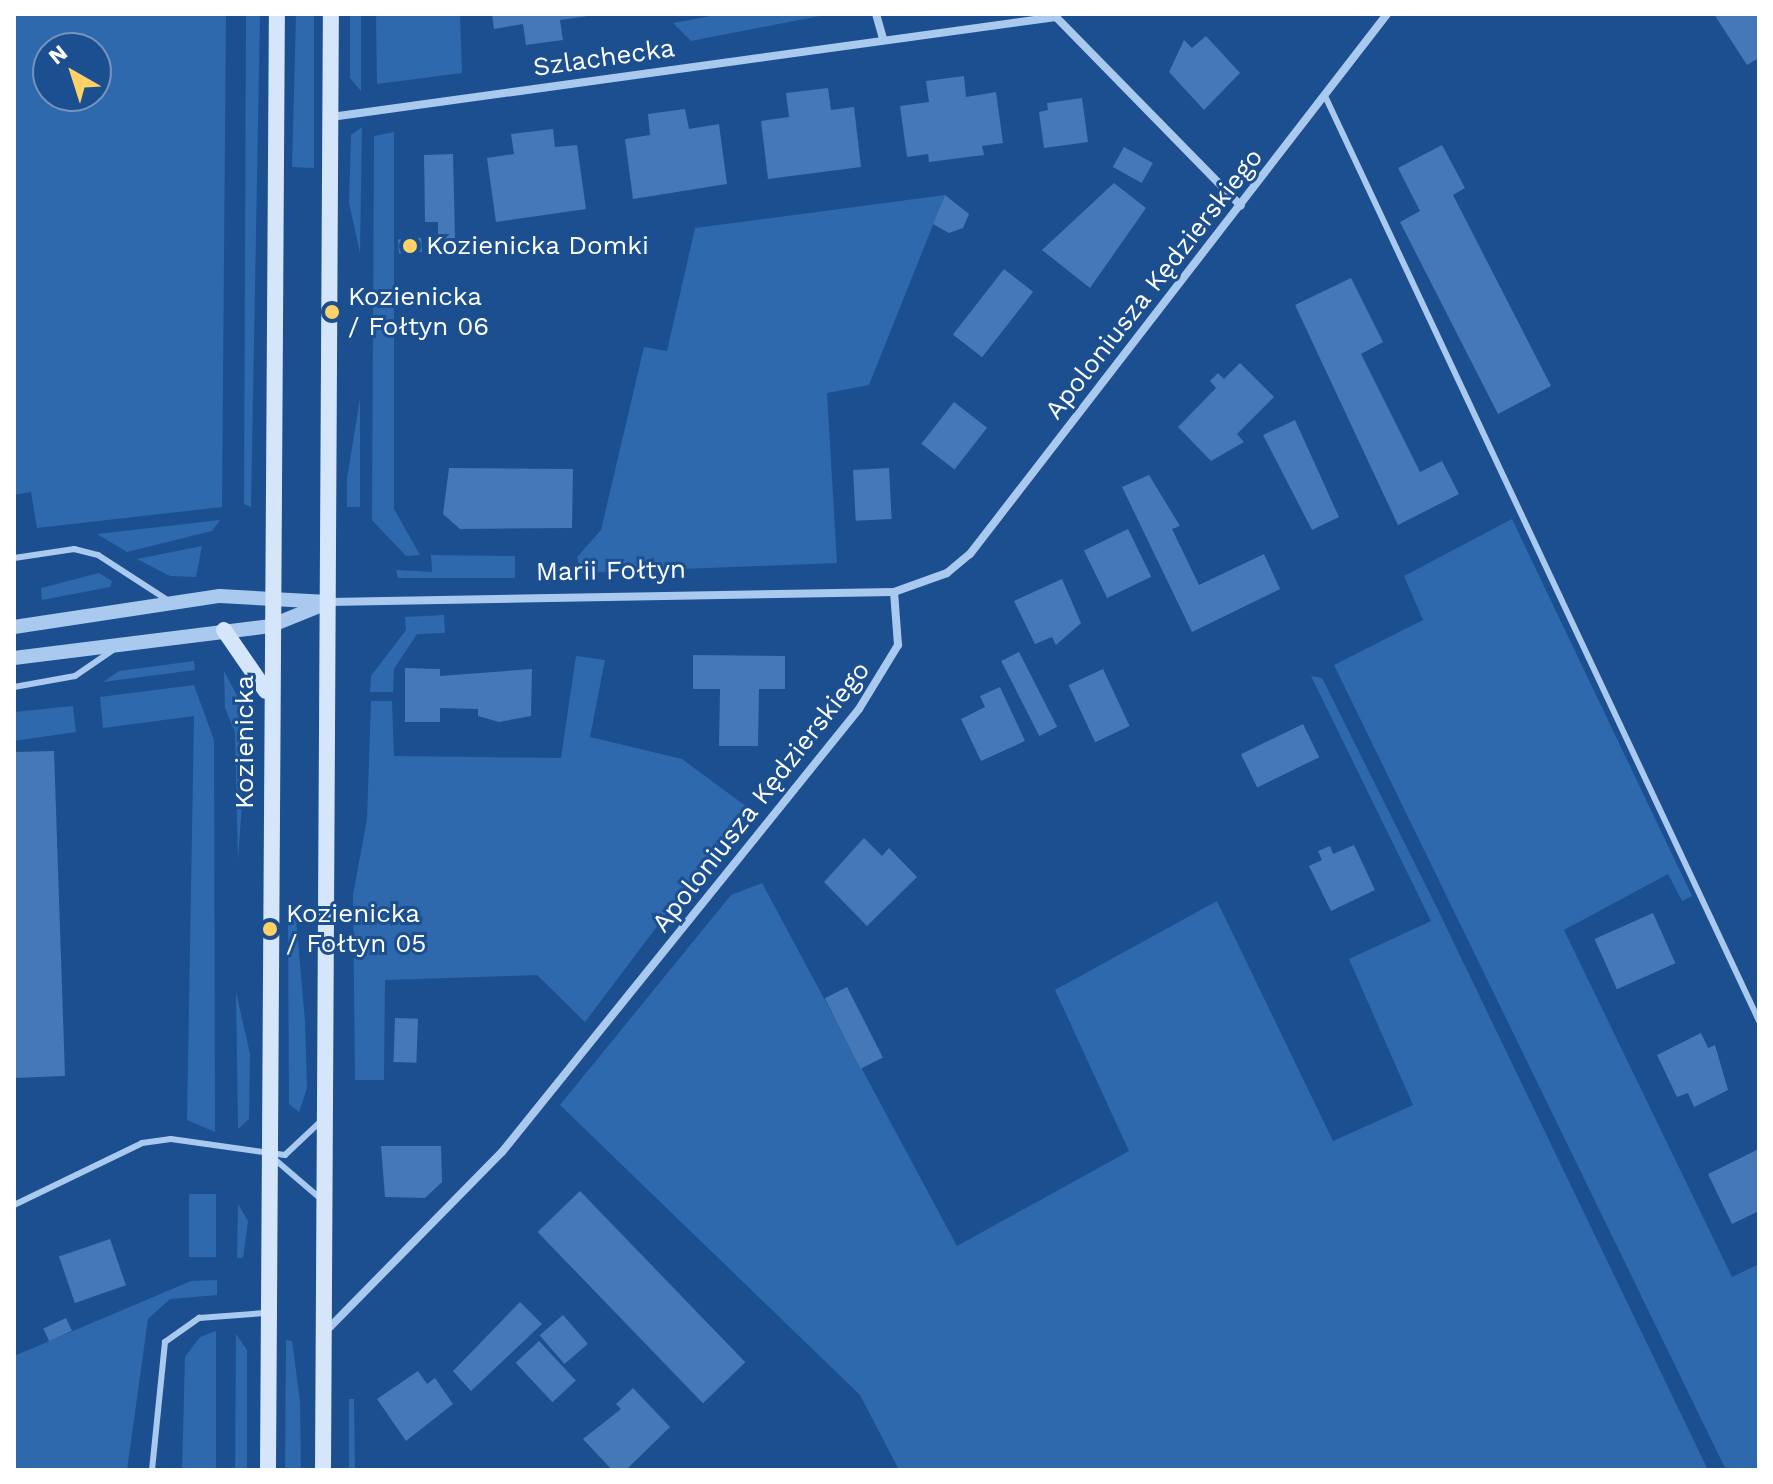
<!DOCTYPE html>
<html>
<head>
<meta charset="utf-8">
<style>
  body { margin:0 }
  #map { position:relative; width:1773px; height:1484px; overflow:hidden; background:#1b4f8f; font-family:"Work Sans",sans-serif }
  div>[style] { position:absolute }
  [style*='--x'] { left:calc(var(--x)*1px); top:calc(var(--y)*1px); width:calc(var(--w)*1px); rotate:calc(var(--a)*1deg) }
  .green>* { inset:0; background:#2e69ad; transform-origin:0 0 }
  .building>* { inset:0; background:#4478b7; transform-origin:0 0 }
  .service>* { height:6px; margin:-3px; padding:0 3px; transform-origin:3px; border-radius:3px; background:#a9c9ee }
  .minor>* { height:8px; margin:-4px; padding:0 4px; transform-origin:4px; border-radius:4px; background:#a9c9ee }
  .tertiary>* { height:14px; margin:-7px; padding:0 7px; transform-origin:7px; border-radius:7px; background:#a9c9ee }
  .secondary>* { height:16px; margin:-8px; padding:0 8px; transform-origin:8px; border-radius:8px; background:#d6e6fa }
  .dots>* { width:22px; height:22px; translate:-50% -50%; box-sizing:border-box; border:4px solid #1b4f8f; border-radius:50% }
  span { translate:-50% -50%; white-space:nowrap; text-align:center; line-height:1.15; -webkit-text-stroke:6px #1b4f8f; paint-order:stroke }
  .street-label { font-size:26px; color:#fff }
  .poi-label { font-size:26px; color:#fff }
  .left { translate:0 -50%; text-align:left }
  .frame { position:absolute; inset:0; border:16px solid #fff; pointer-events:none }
  .north { position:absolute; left:32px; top:32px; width:80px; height:80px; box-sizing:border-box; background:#1b4f8f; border:2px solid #7695bc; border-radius:50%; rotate:321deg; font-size:22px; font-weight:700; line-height:32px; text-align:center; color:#fff }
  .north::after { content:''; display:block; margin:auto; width:28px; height:36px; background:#ffd166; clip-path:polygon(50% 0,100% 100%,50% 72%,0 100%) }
</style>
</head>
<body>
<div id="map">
  <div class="green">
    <div style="clip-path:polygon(evenodd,14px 14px,226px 14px,222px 507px,37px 528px,31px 492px,14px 495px,14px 14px,48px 48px,96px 48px,96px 96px,48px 96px,48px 48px)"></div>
    <div style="clip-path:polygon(246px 14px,260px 14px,251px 507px,244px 504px)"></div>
    <div style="clip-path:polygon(296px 14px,314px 14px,314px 168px,292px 167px)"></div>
    <div style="clip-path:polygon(350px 14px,361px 14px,361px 91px,350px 78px)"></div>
    <div style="clip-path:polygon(376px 14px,460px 14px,462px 73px,377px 84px)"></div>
    <div style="clip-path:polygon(722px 14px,830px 14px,691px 41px,673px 23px)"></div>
    <div style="clip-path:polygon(362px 127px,360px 253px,349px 203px,351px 135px)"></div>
    <div style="clip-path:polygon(394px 132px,394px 509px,420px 555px,406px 556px,372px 520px,374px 136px)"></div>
    <div style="clip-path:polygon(945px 195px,869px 385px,827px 393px,837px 563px,582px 573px,577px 557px,601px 530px,644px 347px,667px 351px,695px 228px)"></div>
    <div style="clip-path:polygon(360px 398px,360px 507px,347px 507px,347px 479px)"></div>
    <div style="clip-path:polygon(1512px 519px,1692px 896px,1682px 901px,1668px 874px,1564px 930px,1732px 1277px,1759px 1264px,1759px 1470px,1726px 1470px,1334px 665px,1423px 620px,1404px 576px)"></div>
    <div style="clip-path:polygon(220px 520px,212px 531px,127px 552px,97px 534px)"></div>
    <div style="clip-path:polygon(202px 546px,196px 577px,170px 576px,137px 559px)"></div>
    <div style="clip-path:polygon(431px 555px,515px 556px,515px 578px,398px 578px,396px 570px,432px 572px)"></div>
    <div style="clip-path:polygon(99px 573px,112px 581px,110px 587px,42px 600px,41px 588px)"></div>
    <div style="clip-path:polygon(444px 615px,445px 633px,417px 634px,394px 669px,393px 692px,370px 692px,371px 676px,406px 630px,405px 617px)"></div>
    <div style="clip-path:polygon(576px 656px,605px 660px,590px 737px,682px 759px,747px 807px,585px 1022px,537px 975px,385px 980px,384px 1080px,355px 1080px,353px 895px,367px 819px,371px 701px,392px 701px,394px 756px,561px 758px)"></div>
    <div style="clip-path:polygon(194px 661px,195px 670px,103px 682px,119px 671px)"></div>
    <div style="clip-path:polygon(224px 671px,248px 716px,238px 861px,235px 732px,225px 708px)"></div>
    <div style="clip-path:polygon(1311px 676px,1322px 678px,1439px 912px,1708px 1470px,899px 1470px,860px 1395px,560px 1105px,731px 895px,762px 883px,957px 1246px,1129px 1151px,1055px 990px,1217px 901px,1333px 1141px,1413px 1105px,1349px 959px,1431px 921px)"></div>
    <div style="clip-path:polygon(194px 685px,214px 740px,215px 1132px,187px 1120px,194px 716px,103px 728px,100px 697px)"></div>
    <div style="clip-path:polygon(73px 706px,76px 732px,14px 741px,14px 712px)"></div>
    <div style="clip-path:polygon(288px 919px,296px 919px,305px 1021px,307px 1088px,299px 1112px,289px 1104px)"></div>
    <div style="clip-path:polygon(236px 992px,250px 1054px,249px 1119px,238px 1129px)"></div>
    <div style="left:216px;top:1194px;width:63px;height:27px;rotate:90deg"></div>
    <div style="clip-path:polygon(238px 1204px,248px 1221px,243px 1258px,237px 1258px)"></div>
    <div style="clip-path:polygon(217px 1280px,217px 1295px,170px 1299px,148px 1319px,127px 1470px,14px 1470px,14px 1356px,191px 1281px)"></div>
    <div style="clip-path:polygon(216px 1331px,216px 1470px,182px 1470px,185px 1357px,200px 1337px)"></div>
    <div style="clip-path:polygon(236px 1334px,247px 1350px,247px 1470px,235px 1470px)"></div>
    <div style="clip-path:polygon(286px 1340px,292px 1341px,300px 1401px,301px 1470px,285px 1470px)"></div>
    <div style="clip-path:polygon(349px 1399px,354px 1399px,355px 1470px,349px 1470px)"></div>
  </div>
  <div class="building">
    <div style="clip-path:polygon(492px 14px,588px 14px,588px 16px,560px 20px,563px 40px,526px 45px,523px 24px,494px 29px)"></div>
    <div style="clip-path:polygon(1714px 14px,1759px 14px,1759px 58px,1747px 65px)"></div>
    <div style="clip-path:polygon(1206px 36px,1240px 73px,1204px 110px,1169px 72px,1184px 40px,1192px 48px)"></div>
    <div style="clip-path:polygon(964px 76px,966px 97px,996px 92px,1003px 143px,982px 146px,984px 155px,929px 162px,928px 154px,907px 157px,900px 106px,929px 102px,926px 81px)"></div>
    <div style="clip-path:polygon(828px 88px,831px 110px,854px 107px,861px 167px,768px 179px,761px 121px,789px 117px,786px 93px)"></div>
    <div style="clip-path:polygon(1082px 98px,1088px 142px,1044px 148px,1039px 112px,1048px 110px,1047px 103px)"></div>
    <div style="clip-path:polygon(685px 109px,689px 129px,719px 124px,727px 184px,633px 199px,625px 139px,650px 135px,648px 114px)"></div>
    <div style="clip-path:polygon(553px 129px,555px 147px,577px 145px,586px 209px,496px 222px,487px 158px,514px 154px,511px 134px)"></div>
    <div style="clip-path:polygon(1442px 145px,1465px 188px,1453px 195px,1551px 386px,1498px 414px,1400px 222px,1420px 211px,1398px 168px)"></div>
    <div style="left:1124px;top:147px;width:33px;height:23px;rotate:29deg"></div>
    <div style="clip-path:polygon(453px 154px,455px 238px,438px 239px,438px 222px,425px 222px,424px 155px)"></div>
    <div style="clip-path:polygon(1114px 183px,1146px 208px,1090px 288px,1042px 250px)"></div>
    <div style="clip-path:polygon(945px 195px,969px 214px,963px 228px,949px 233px,933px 224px)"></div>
    <div style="left:421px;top:238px;width:14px;height:23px;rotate:86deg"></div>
    <div style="left:1004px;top:269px;width:37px;height:83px;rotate:38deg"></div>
    <div style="clip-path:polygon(1351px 278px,1383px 342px,1361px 354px,1420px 472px,1442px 461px,1459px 494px,1398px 525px,1295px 305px)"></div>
    <div style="clip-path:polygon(1240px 363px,1274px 397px,1237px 434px,1244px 442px,1211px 461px,1178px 427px,1216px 388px,1210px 381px,1218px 373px,1224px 379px)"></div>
    <div style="left:954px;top:402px;width:42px;height:53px;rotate:38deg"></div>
    <div style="clip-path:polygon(1295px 420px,1339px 517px,1312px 530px,1263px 435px)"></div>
    <div style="clip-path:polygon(449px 468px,573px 469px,572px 528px,460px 529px,443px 514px)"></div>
    <div style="left:889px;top:468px;width:51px;height:36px;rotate:87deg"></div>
    <div style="clip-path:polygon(1149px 475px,1180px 526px,1172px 529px,1199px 585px,1264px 554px,1280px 589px,1192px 632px,1122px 487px)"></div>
    <div style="left:1128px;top:529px;width:53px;height:49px;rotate:64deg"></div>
    <div style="clip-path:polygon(1062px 579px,1081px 623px,1056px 645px,1052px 637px,1035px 644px,1014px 601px)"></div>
    <div style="left:1019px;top:652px;width:84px;height:20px;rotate:63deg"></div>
    <div style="clip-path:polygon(693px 655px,785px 656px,785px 689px,759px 689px,758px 746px,719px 746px,720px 689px,693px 689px)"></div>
    <div style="clip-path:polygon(405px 668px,440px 669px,440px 676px,532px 669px,531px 716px,499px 722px,478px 716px,478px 709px,440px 708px,440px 722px,405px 722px)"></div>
    <div style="left:1103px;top:669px;width:63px;height:38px;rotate:65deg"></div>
    <div style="clip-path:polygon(1000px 687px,1025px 741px,981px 761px,961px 719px,985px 707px,980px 696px)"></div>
    <div style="left:1303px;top:724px;width:37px;height:69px;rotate:64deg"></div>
    <div style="clip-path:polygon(54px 751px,65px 1076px,14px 1078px,14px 752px)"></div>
    <div style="clip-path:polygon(864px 838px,882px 856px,889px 848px,917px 877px,867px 926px,824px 882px)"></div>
    <div style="clip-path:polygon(1354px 845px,1375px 890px,1331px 911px,1309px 866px,1322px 860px,1318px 851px,1330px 846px,1333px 854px)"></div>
    <div style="left:1653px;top:913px;width:55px;height:64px;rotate:66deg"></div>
    <div style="left:847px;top:987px;width:79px;height:25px;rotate:63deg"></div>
    <div style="left:395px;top:1018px;width:23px;height:44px;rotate:2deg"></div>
    <div style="clip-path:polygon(1701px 1033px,1708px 1048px,1715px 1045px,1728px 1090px,1694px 1107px,1688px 1093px,1677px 1097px,1657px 1055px)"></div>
    <div style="clip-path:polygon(381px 1146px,441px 1146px,442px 1182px,425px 1198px,385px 1197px)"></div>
    <div style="clip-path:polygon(1759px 1149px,1759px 1211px,1732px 1224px,1708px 1174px)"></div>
    <div style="left:580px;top:1191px;width:238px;height:59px;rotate:46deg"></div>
    <div style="left:110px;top:1239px;width:49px;height:54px;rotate:71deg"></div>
    <div style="clip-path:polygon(520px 1302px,542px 1324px,471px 1391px,453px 1371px)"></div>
    <div style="left:563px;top:1315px;width:38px;height:31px;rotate:49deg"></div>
    <div style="left:66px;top:1318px;width:14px;height:25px;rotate:65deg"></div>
    <div style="left:539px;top:1341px;width:54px;height:32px;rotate:47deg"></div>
    <div style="clip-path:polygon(418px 1371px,427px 1384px,435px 1378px,453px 1404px,406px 1441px,377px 1399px)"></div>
    <div style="clip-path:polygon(633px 1388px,670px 1427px,626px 1470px,612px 1470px,583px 1439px,621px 1409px,616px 1404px)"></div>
  </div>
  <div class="service">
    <div style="--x:1325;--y:96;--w:1022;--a:64.86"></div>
    <div style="--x:14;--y:558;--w:61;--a:-8.5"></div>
    <div style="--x:74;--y:549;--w:25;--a:14"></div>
    <div style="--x:98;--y:555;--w:85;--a:32.9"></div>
    <div style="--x:14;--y:687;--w:62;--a:-10.2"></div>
    <div style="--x:75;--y:676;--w:46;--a:-34.4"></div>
    <div style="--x:272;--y:1157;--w:65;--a:40.6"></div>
    <div style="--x:14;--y:1205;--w:142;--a:-25.8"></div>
    <div style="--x:142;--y:1143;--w:29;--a:-8"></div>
    <div style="--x:171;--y:1139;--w:115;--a:8"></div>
    <div style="--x:285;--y:1155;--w:48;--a:-43.3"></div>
    <div style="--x:152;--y:1470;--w:129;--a:-84.2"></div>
    <div style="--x:165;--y:1342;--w:42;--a:-35.2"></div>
    <div style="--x:199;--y:1318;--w:67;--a:-4.3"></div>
  </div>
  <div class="minor">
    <div style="--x:876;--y:14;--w:25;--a:74"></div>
    <div style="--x:331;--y:117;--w:732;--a:-7.85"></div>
    <div style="--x:1056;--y:17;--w:264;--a:45.6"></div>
    <div style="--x:329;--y:602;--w:565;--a:-1.01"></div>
    <div style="--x:894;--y:592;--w:56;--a:-19.7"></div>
    <div style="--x:947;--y:573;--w:30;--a:-40"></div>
    <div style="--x:970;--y:554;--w:682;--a:-52.32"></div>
    <div style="--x:325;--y:1332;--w:252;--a:-45.5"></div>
    <div style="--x:502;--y:1152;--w:569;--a:-51.14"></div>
    <div style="--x:859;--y:709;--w:75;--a:-58.6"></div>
    <div style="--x:898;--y:645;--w:53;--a:-94.3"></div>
  </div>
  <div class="tertiary">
    <div style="--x:14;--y:627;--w:208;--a:-8.6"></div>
    <div style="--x:220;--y:596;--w:108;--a:3.2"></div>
    <div style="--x:14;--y:658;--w:258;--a:-7.1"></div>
    <div style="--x:270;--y:626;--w:64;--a:-22.1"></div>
  </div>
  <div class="secondary">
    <div style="--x:224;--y:630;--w:74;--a:55.5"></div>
    <div style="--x:268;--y:1470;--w:1456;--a:-89.65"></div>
    <div style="--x:323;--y:1470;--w:1456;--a:-89.69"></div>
  </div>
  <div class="dots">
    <div style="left:410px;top:246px;background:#ffd166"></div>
    <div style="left:332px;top:312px;background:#ffd166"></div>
    <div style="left:270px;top:929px;background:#ffd166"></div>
  </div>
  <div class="street-label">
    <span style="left:604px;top:58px;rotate:-8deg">Szlachecka</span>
    <span style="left:1154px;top:284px;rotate:-52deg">Apoloniusza Kędzierskiego</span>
    <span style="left:611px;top:571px;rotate:-1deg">Marii Fołtyn</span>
    <span style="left:245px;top:742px;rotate:-90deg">Kozienicka</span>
    <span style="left:761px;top:797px;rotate:-52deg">Apoloniusza Kędzierskiego</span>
  </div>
  <div class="poi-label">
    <span class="left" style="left:426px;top:246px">Kozienicka Domki</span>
    <span class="left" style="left:348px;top:312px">Kozienicka<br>/ Fołtyn 06</span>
    <span class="left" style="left:286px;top:929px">Kozienicka<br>/ Fołtyn 05</span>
  </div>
  <div class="frame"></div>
  <div class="north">N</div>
</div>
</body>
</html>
